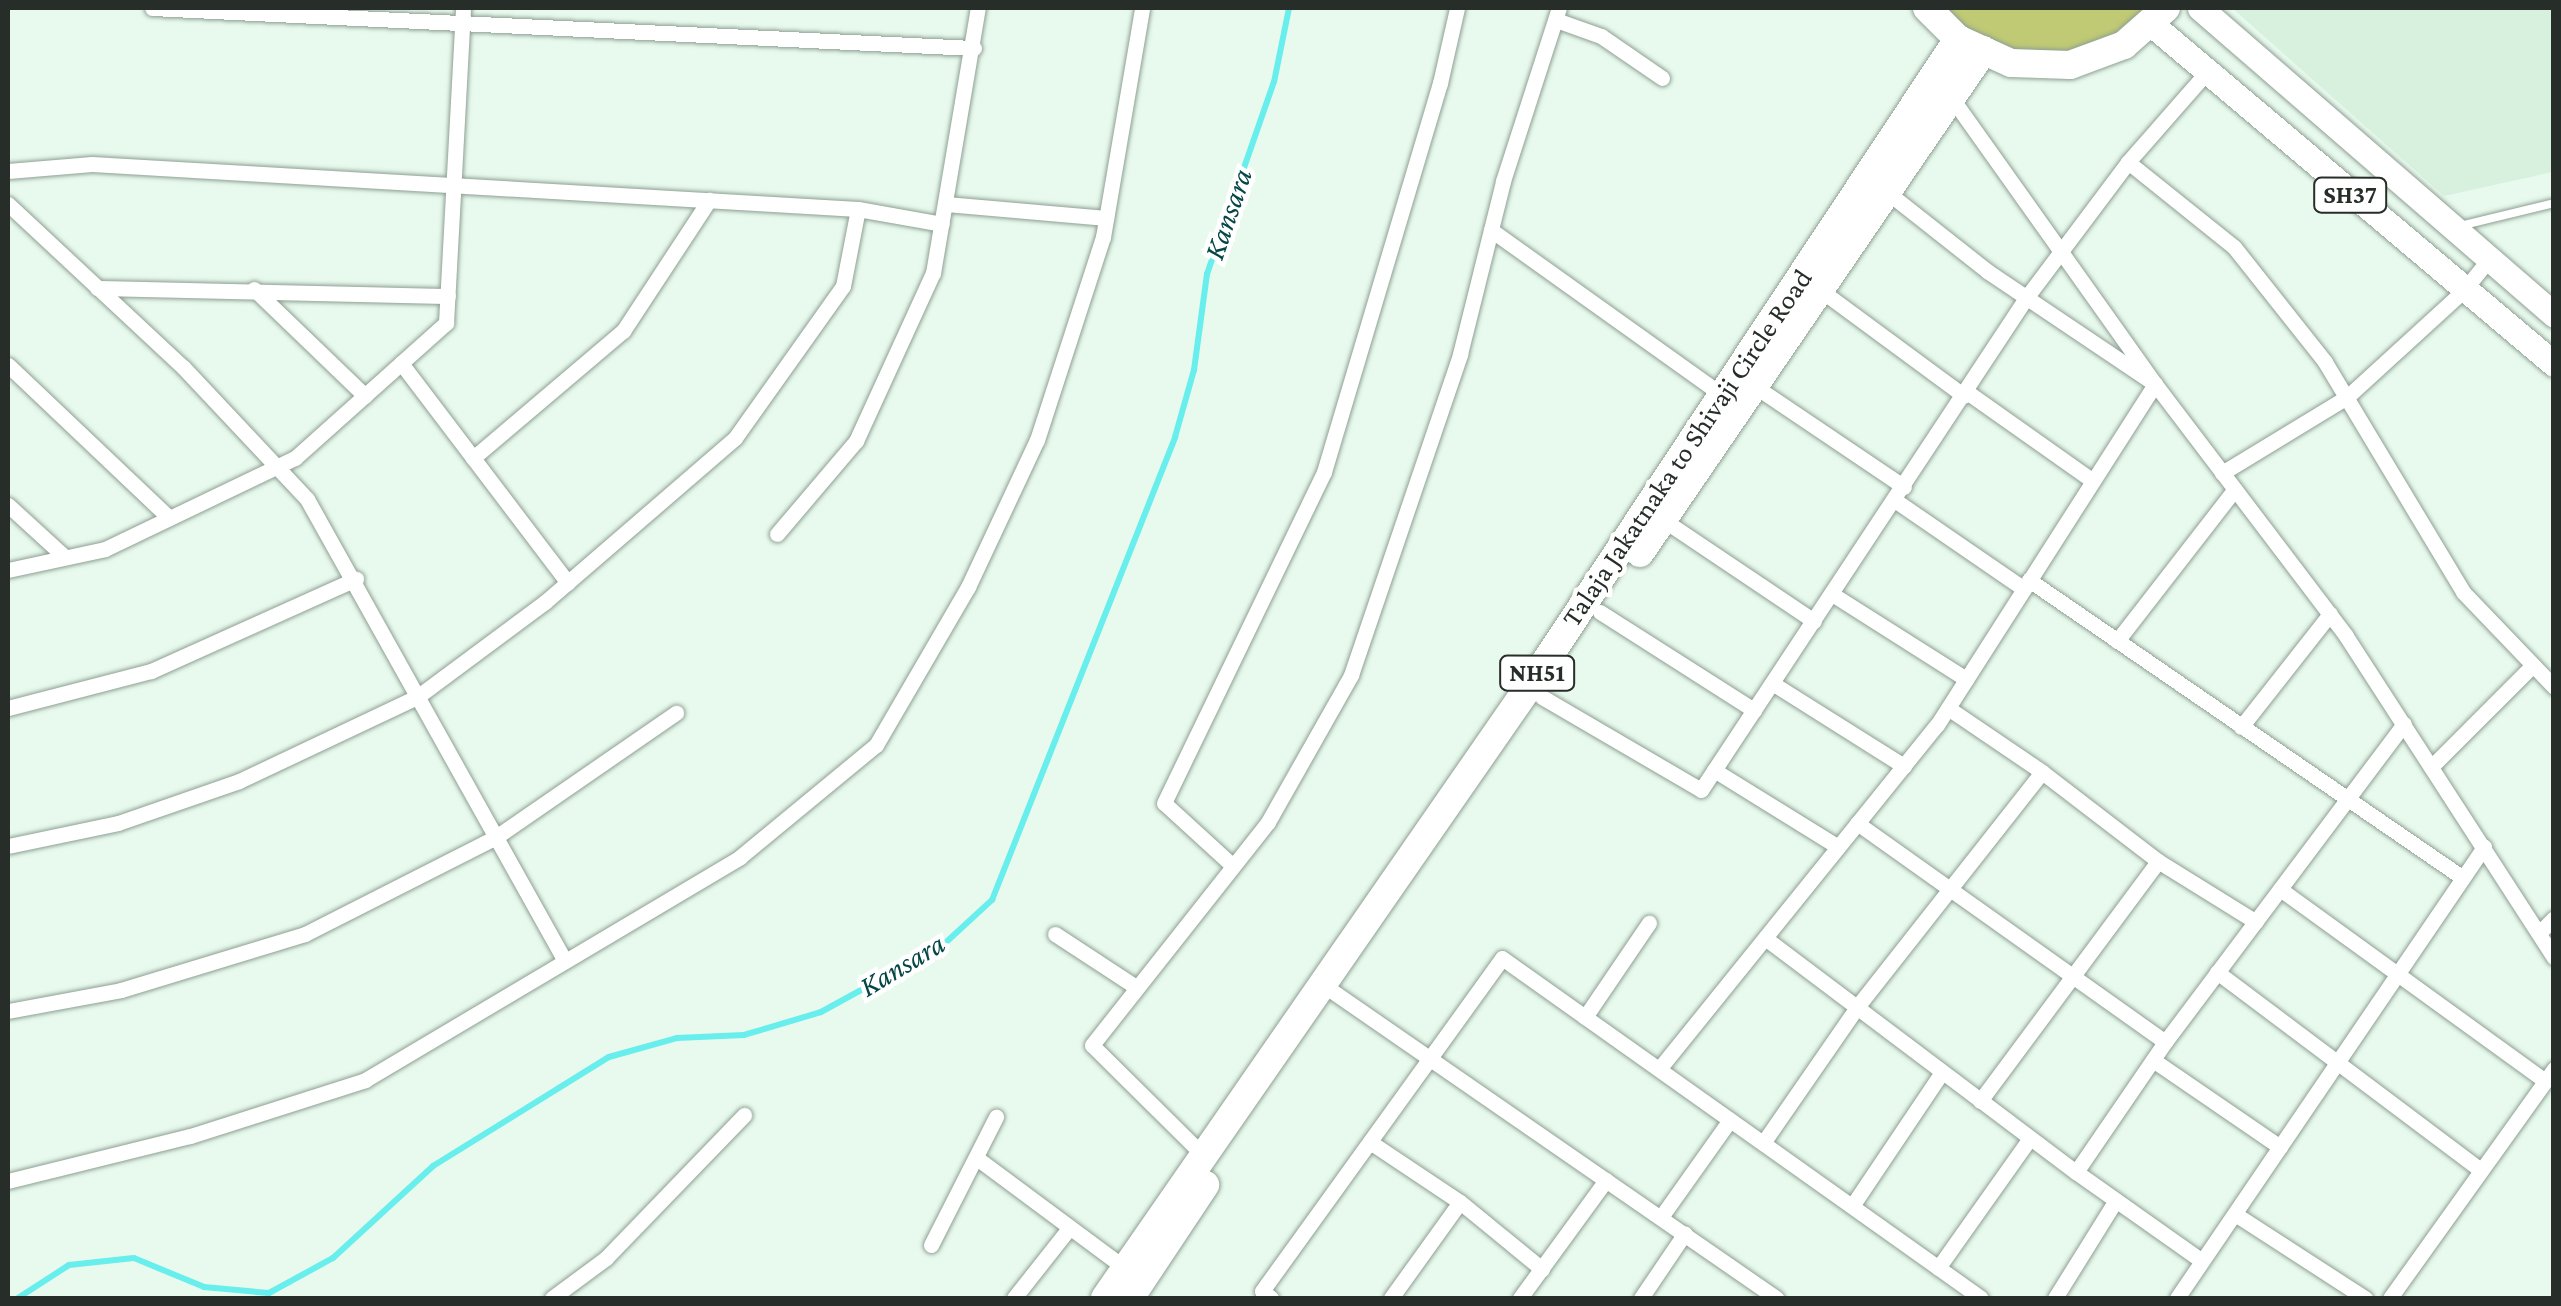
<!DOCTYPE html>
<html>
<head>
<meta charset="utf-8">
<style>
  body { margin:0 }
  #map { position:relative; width:2561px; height:1306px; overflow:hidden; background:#e8faed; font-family:"Crimson Pro",serif }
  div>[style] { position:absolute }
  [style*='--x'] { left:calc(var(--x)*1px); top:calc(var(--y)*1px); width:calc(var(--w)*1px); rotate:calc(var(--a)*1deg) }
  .built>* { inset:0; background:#d8f1df }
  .green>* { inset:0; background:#c0ca74 }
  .stream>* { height:6px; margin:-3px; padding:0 3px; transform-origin:3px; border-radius:3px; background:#67eeed }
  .roads { filter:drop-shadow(0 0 2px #8e9f93) drop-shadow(0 0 2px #8e9f93) }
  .service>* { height:8px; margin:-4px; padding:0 4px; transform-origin:4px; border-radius:4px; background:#fff }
  .minor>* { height:15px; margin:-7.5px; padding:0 7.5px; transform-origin:7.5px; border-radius:7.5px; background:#fff }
  .primary>* { height:25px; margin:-12.5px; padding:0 12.5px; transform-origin:12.5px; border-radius:12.5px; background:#fff }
  .trunk>* { height:28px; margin:-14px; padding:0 14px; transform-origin:14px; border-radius:14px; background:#fff }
  span { translate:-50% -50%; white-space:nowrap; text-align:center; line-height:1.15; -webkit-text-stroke:9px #fff; paint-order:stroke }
  .shield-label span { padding:2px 8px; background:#fff; border:2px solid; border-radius:8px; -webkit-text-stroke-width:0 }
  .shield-label { font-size:25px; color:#272e29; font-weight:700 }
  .street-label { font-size:28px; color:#272e29 }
  .water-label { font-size:30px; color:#054646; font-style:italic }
  .frame { position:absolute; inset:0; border:10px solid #272e29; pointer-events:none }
</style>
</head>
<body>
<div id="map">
  <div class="built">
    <div style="clip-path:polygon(2232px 8px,2553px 8px,2553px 172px,2444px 196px)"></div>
  </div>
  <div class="green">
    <div style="clip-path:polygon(1945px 8px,2146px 8px,2109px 39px,2060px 55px,2008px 51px,1962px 28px)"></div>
  </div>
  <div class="stream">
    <div style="--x:18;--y:1298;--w:61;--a:-32.9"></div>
    <div style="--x:69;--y:1265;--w:65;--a:-6.1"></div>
    <div style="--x:134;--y:1258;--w:76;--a:22.5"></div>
    <div style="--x:204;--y:1287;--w:65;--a:5.3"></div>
    <div style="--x:269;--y:1293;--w:73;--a:-28.7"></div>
    <div style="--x:333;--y:1258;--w:136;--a:-42.6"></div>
    <div style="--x:433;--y:1166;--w:207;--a:-31.8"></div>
    <div style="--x:609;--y:1057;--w:71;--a:-15.6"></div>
    <div style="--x:677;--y:1038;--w:67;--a:-2.6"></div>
    <div style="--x:744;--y:1035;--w:80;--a:-16.6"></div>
    <div style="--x:821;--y:1012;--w:139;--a:-28.8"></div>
    <div style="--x:943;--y:945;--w:67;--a:-42.6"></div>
    <div style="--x:992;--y:900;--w:498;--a:-68.4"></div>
    <div style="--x:1175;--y:437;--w:70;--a:-74.2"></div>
    <div style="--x:1194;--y:370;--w:97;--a:-82.3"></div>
    <div style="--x:1207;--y:274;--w:203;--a:-70.8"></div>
    <div style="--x:1274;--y:82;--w:76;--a:-78.5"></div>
  </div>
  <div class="roads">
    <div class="service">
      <div style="--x:2460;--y:226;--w:97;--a:-13.7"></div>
    </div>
    <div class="minor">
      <div style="--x:152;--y:8;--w:823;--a:2.79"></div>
      <div style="--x:1556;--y:20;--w:48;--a:19.6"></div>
      <div style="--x:1601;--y:36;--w:74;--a:34.5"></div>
      <div style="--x:2128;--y:162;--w:118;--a:-48.8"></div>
      <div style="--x:8;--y:171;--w:84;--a:-4.8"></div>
      <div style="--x:92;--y:164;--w:767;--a:3.36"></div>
      <div style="--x:858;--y:209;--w:85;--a:10.1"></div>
      <div style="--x:1882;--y:188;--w:134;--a:38.3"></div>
      <div style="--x:1987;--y:271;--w:202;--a:33.9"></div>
      <div style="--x:2155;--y:384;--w:316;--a:52.8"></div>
      <div style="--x:2346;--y:636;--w:383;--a:57.1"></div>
      <div style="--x:8;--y:204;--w:239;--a:43"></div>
      <div style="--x:183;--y:367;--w:181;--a:46.8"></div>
      <div style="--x:307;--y:499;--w:529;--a:60.82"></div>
      <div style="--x:946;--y:204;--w:161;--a:5"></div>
      <div style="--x:1491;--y:230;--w:284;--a:35.5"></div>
      <div style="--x:97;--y:288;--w:351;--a:1.3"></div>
      <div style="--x:254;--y:289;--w:154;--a:43.9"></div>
      <div style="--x:1819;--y:289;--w:180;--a:36.4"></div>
      <div style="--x:401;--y:363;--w:276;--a:52.8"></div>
      <div style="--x:8;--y:365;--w:222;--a:43.5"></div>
      <div style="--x:1753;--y:385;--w:182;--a:34"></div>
      <div style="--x:1967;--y:392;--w:154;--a:35.2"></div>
      <div style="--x:473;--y:458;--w:197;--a:-40.3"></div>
      <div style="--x:623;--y:331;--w:157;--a:-56.7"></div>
      <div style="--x:2222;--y:473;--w:146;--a:-31.3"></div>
      <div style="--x:2347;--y:397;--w:159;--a:-42.4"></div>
      <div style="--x:2464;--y:290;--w:38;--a:-51"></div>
      <div style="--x:1896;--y:501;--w:155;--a:34.5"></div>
      <div style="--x:8;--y:505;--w:77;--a:42.4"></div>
      <div style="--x:1662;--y:519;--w:183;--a:33.9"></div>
      <div style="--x:777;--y:534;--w:122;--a:-49.7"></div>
      <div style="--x:856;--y:441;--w:185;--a:-65.4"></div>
      <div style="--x:933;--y:273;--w:269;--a:-80.4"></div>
      <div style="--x:8;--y:570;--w:99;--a:-12.2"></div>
      <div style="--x:105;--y:549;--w:211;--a:-25.6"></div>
      <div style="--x:295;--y:458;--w:203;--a:-41.8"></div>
      <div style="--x:446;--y:323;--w:315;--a:-86.9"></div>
      <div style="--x:2029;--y:580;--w:526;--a:34.47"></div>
      <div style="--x:1832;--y:594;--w:159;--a:32.4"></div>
      <div style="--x:1600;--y:612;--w:183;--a:32.5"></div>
      <div style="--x:2117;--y:641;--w:192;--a:-52.2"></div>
      <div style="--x:1772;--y:683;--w:156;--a:32.2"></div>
      <div style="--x:1542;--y:697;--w:184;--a:30.3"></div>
      <div style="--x:1701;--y:790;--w:590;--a:-56.55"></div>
      <div style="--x:2026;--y:298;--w:170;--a:-53.1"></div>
      <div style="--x:2128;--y:162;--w:136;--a:38.7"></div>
      <div style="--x:2234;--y:247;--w:147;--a:51.6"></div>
      <div style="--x:2325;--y:362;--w:268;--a:59"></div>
      <div style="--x:2463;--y:592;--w:132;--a:46.2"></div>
      <div style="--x:8;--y:708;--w:148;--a:-14.5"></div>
      <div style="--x:151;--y:671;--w:225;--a:-24.2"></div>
      <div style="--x:1948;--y:708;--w:114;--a:34.2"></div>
      <div style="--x:2241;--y:727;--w:144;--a:-51.8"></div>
      <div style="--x:2431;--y:767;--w:144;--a:-45"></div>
      <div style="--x:1714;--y:770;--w:146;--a:31.8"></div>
      <div style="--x:1857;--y:823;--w:378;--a:35.4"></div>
      <div style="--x:2165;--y:1042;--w:398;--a:-53.1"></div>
      <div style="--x:8;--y:846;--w:112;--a:-11.8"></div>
      <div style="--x:118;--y:823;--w:128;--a:-19.1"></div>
      <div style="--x:239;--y:781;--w:197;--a:-25.3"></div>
      <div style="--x:417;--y:697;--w:159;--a:-36.6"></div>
      <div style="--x:545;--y:602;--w:251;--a:-40.8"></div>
      <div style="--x:735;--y:438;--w:186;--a:-54.6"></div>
      <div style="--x:843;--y:286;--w:78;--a:-79"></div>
      <div style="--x:1233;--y:866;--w:93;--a:-137.6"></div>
      <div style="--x:1164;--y:803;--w:368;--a:-64.2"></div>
      <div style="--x:1324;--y:472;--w:406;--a:-73.4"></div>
      <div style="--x:1440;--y:83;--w:77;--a:-77.2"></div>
      <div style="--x:2280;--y:889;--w:327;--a:35.9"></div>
      <div style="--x:2539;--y:933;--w:21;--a:-45"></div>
      <div style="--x:1055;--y:934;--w:97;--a:33.2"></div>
      <div style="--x:1765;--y:938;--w:389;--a:37"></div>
      <div style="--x:2076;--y:1172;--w:158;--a:-55.6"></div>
      <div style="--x:2217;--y:972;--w:330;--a:36.9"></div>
      <div style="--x:1319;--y:982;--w:556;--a:34.66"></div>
      <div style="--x:8;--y:1011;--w:115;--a:-10.5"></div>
      <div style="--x:121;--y:990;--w:192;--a:-16.9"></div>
      <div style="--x:305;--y:934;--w:214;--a:-26.9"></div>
      <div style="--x:496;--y:837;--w:219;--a:-34.6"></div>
      <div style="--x:1585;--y:1017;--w:114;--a:-55.8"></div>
      <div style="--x:2153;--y:1060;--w:154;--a:34.4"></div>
      <div style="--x:1659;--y:1069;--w:442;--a:-51.1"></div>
      <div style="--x:1937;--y:725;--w:405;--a:-57.4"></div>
      <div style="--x:2155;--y:384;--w:352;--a:-125.4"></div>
      <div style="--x:1980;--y:1101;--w:299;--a:-53.4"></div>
      <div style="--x:1370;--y:1142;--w:108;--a:33.7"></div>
      <div style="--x:1763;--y:1143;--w:165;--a:-55.3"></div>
      <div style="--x:1857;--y:1007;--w:299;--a:-51.8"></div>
      <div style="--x:2042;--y:772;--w:146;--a:37.5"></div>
      <div style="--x:2158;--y:861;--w:115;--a:31.9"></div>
      <div style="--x:1203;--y:1155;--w:156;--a:-135.3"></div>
      <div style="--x:1092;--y:1045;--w:284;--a:-51.7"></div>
      <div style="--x:1268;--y:822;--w:169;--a:-60.5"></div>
      <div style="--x:1351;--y:675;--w:339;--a:-71.2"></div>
      <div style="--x:1460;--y:354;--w:178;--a:-76"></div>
      <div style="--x:1503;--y:181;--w:182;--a:-72.1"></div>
      <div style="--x:978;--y:1159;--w:183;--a:36.6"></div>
      <div style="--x:2076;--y:1172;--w:154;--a:35.2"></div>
      <div style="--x:8;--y:1181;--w:187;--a:-13.9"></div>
      <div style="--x:190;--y:1136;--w:184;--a:-17.7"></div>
      <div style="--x:365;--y:1080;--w:436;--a:-30.7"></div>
      <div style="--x:740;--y:857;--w:176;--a:-39.5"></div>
      <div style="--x:876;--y:745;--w:183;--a:-59.8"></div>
      <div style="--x:968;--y:587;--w:162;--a:-64.9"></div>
      <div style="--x:1037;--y:440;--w:213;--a:-72"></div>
      <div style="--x:1103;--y:237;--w:232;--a:-80.3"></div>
      <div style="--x:1852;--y:1206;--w:161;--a:-56.1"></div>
      <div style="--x:2235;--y:1214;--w:155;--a:32.9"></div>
      <div style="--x:1661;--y:1217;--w:119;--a:-54.6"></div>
      <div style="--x:931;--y:1245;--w:144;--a:-63.1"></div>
      <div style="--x:1938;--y:1268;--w:159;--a:-54.7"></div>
      <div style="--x:552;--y:1298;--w:67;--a:-36.5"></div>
      <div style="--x:606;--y:1258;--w:199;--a:-46"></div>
      <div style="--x:1014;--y:1298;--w:90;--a:-51.7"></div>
      <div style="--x:1271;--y:1298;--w:11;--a:-142"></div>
      <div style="--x:1262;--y:1291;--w:410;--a:-54.2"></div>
      <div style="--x:1502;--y:958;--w:587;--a:35.37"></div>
      <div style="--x:1391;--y:1298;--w:118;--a:-54.3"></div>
      <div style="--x:1460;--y:1202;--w:106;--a:39.3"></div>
      <div style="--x:1520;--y:1298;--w:146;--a:-53.9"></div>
      <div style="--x:1641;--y:1298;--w:78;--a:-55.9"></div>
      <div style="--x:2055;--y:1298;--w:115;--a:-58.1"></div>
      <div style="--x:2177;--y:1298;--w:546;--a:-55.76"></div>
      <div style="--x:2390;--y:1298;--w:282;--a:-54.4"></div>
    </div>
    <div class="primary">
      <div style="--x:2200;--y:8;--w:469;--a:40.9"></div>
      <div style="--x:2149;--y:22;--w:530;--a:40.18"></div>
    </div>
    <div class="trunk">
      <div style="--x:1927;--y:8;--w:44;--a:45"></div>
      <div style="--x:1958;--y:39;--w:58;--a:24.4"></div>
      <div style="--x:2011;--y:63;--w:59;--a:1.9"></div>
      <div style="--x:2070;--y:65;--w:58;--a:-20.3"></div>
      <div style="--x:2124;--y:45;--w:56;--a:-41.4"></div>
      <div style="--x:1640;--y:553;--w:609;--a:-55.63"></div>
      <div style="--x:1105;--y:1298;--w:742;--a:-55.26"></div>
      <div style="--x:1528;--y:688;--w:779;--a:-56.47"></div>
      <div style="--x:1130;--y:1298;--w:136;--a:-56.4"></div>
    </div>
  </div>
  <div class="shield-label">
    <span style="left:2350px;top:195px">SH37</span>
    <span style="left:1537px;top:673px">NH51</span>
  </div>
  <div class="street-label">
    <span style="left:1687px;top:448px;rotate:-56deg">Talaja Jakatnaka to Shivaji Circle Road</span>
  </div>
  <div class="water-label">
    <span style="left:1228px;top:214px;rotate:-71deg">Kansara</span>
    <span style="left:902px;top:965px;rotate:-31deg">Kansara</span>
  </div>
  <div class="frame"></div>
</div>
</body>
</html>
